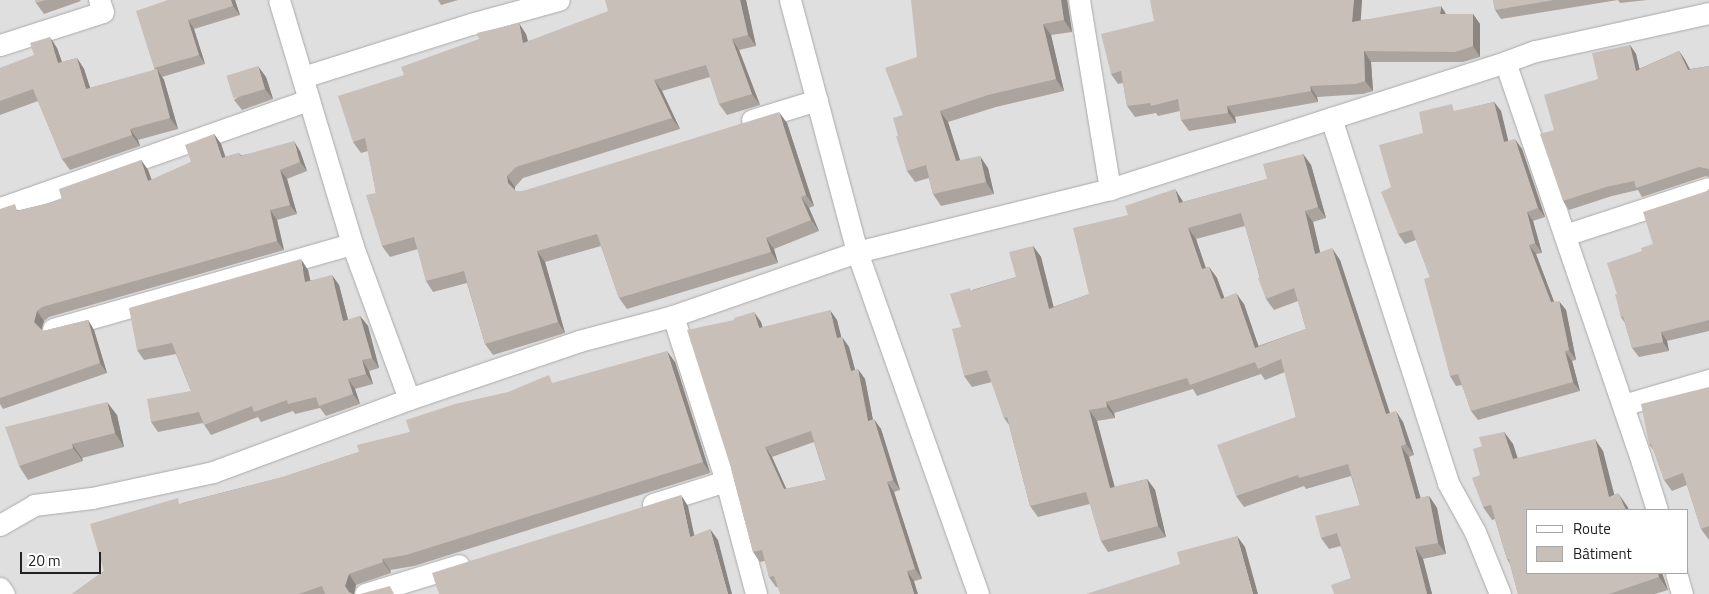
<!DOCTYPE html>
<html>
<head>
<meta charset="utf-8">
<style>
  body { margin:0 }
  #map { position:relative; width:1709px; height:594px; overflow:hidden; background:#f2efe9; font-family:"Titillium Web",sans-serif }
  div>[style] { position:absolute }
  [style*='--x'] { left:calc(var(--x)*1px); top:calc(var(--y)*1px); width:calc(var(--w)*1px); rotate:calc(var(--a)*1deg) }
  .residential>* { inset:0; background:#e0dfdf }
  .roads { filter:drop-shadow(0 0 1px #a9a9a9) drop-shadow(0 0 1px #a9a9a9) }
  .minor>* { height:21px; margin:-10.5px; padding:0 10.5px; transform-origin:10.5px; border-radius:10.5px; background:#fff }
  .wall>* { inset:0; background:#aba49e }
  .shaded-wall>* { inset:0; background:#8b8681 }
  .building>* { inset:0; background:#c7bfb8; transform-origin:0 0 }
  span { translate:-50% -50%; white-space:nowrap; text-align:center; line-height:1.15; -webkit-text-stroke:4px #fff; paint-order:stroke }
  .legend { position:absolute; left:1526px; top:509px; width:162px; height:65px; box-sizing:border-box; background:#fff; border:1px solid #a7a7a7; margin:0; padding:6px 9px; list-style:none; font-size:15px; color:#222 }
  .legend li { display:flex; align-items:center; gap:10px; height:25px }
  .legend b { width:25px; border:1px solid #a7a7a7 }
  .scale { position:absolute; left:20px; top:552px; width:81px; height:22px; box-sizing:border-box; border:2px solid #222; border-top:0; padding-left:6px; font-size:15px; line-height:18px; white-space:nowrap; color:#222; -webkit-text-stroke:4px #fff; paint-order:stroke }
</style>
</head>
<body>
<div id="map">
  <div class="residential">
    <div style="clip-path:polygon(evenodd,0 0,1709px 0,1709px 594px,0 594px,0 0,1528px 510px,1688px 510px,1688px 573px,1528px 573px,1528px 510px)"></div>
  </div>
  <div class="roads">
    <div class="minor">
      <div style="--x:279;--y:0;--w:255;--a:73.3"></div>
      <div style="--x:352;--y:244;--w:165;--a:69.8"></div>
      <div style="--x:790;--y:0;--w:261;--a:75.1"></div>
      <div style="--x:857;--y:252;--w:363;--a:70.5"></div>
      <div style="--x:1079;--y:0;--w:192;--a:80.7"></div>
      <div style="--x:0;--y:45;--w:108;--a:-17.8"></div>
      <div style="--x:103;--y:12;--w:13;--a:-108"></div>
      <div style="--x:303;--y:77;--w:176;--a:-17.5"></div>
      <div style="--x:471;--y:24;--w:91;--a:-15.3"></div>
      <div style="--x:1331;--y:118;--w:383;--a:72.2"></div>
      <div style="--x:1448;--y:483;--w:56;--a:61.1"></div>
      <div style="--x:1475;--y:532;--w:67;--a:68"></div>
      <div style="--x:752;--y:120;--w:68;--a:-17.1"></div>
      <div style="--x:0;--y:208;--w:327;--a:-19.3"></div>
      <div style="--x:1565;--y:235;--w:151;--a:-18.1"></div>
      <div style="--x:673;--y:316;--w:173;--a:72.2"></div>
      <div style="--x:726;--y:481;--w:117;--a:75.1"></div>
      <div style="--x:53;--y:329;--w:311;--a:-15.9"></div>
      <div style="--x:1623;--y:405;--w:90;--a:-16.2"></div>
      <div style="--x:653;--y:504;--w:77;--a:-17.5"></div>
      <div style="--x:1657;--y:510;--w:57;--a:-107.5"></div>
      <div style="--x:1640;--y:456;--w:416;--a:-108.9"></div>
      <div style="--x:1505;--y:62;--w:33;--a:-20"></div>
      <div style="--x:1536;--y:51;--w:177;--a:-12.4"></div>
      <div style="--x:0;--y:525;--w:39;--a:-30"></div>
      <div style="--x:34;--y:505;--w:58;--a:-6.9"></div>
      <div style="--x:92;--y:498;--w:124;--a:-12.1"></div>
      <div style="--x:213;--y:472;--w:209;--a:-20.4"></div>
      <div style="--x:409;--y:399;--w:180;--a:-18.8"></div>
      <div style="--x:579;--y:341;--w:97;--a:-14.9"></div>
      <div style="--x:673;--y:316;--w:195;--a:-19.2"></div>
      <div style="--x:857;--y:252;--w:261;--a:-14"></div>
      <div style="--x:1110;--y:189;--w:415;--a:-17.8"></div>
      <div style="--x:1676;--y:573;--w:22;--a:74"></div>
      <div style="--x:0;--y:588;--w:7;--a:56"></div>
      <div style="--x:365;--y:594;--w:98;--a:-17.1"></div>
    </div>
  </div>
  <div class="wall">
    <div style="clip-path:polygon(35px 0,80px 0,81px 1px,44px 14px,36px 3px)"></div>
    <div style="clip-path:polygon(168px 0,235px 0,240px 15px,194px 29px,205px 64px,162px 77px,164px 80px,178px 129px,138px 140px,140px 146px,70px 170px,62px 159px,38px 101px,0 115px,0 68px,57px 48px,62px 62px,77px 58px,84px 69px,90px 88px,155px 70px,154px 68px)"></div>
    <div style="clip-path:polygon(438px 0,458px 0,441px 5px)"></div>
    <div style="clip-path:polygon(746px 0,756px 46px,739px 50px,760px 105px,727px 115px,719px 104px,710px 77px,662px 91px,680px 129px,523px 178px,515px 187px,515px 190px,516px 191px,523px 191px,787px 123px,814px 206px,809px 208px,819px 231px,774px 249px,778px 263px,627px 309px,619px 298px,601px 246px,545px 262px,565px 333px,493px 355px,485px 344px,467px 283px,433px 292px,426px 281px,418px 249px,390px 257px,382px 246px,376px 193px,368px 151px,361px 153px,353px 142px,404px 75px,526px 34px,528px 41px)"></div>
    <div style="clip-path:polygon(1067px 0,1072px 32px,1051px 35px,1064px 91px,996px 107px,948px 122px,960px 160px,988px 168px,994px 194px,941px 206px,933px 194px,929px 178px,915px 182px,907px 171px,898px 136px,903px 115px,917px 57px)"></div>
    <div style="clip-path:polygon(1362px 0,1360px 20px,1446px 14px,1473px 14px,1480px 24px,1480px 57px,1463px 62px,1371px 62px,1373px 91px,1363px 94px,1317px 97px,1318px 102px,1235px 117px,1236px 123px,1189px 131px,1181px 120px,1180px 111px,1158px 116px,1156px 113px,1135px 117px,1127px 106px,1123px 83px,1118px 84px,1111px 74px,1154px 21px)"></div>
    <div style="clip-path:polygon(1493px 0,1647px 0,1620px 3px,1618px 0,1501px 19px,1495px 10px)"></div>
    <div style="clip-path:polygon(1630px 45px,1636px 54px,1639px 69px,1679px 51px,1685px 60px,1690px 69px,1709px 66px,1709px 177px,1706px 176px,1642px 197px,1638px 190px,1612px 196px,1569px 210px,1563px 201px,1554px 130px,1598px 79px)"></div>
    <div style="clip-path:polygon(266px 77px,273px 99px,242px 110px,234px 100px)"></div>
    <div style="clip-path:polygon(1494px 102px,1501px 111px,1508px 141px,1522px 149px,1545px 217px,1533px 221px,1542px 253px,1536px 254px,1554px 302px,1566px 310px,1576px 360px,1572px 361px,1580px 391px,1478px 420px,1471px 411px,1462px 385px,1456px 386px,1450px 376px,1430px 277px,1416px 240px,1405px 244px,1398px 234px,1391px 187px,1423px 133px,1456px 111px)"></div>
    <div style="clip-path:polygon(214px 134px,221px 144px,225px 157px,239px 153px,241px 155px,300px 151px,307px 171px,287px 179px,297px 214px,277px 220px,284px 250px,49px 317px,44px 321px,41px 330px,43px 331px,88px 320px,94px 330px,107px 373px,3px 409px,0 404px,0 209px,20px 210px,62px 200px,141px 160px,148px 170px,152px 180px,191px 162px)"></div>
    <div style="clip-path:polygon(evenodd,1303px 154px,1311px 165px,1326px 218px,1313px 222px,1320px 252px,1340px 260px,1390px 413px,1403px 422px,1414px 455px,1409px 457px,1420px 498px,1429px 496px,1437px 508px,1446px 554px,1423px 559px,1432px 594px,1334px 594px,1351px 578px,1341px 546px,1329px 549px,1321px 538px,1360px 505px,1351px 476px,1306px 489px,1304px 486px,1244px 507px,1236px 496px,1296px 417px,1285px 372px,1265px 380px,1261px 374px,1197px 396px,1193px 389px,1114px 413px,1115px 418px,1097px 421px,1114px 487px,1147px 479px,1155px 490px,1166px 537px,1108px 552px,1101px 541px,1090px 504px,1038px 517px,1030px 506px,1009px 425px,1004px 418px,992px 382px,972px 387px,964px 376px,961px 327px,972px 290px,1016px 277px,1033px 246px,1041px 257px,1053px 307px,1089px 294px,1128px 215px,1182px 200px,1183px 202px,1267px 179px,1303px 154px,1245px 226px,1266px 299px,1274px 310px,1298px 301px,1306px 329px,1258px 346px,1244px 304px,1224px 298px,1217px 278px,1209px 267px,1205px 268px,1196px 239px,1245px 226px)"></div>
    <div style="clip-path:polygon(1709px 189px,1709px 331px,1667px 341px,1669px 351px,1639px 357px,1632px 348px,1625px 323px,1621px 317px,1617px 294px,1642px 251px,1653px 244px)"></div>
    <div style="clip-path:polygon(308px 270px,310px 280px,339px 285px,348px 320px,360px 316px,368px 326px,379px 368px,369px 371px,373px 384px,355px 389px,360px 404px,326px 416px,320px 408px,295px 414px,293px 411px,261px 422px,258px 417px,211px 435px,203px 423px,158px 432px,151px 422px,191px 391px,176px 354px,144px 360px,137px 350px)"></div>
    <div style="clip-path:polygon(evenodd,837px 320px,841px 337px,849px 347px,855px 370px,865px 379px,873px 420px,881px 429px,900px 490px,894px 492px,922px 579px,914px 581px,776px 587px,769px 577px,765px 561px,760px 562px,753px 552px,731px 468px,761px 322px,762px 327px,837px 320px,814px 442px,826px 480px,786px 489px,772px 457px,814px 442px)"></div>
    <div style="clip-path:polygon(675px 362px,710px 473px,414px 566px,390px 570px,391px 573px,356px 585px,354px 594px,72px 594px,104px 571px,182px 503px,283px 477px,359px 452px,410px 432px,554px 383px)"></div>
    <div style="clip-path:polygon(1709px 387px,1709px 540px,1701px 529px,1687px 485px,1672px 491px,1664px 480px,1654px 451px,1649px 444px)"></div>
    <div style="clip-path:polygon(117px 415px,124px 447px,82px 458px,83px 461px,28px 480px,19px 466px)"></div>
    <div style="clip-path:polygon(1504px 432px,1513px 444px,1517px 458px,1603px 451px,1614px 495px,1627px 506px,1629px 510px,1528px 510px,1528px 573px,1662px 573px,1668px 590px,1655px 594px,1518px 594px,1510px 564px,1507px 559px,1495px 519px,1492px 520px,1483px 507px,1482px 446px)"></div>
  </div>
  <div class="shaded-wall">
    <div style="clip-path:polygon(231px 0,235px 0,240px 15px,233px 6px)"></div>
    <div style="clip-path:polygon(740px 0,746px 0,756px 46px,748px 35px)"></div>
    <div style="clip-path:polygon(1061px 0,1067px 0,1072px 32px,1064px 20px)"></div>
    <div style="clip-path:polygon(1354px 0,1362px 0,1360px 32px,1352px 22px)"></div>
    <div style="clip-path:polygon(1441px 6px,1448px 17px,1440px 14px)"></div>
    <div style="clip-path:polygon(1473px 14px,1480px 24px,1480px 57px,1473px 46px)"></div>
    <div style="clip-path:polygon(188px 20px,194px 29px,205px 64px,199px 55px)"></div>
    <div style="clip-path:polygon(519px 23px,526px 34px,531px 54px,523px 43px)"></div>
    <div style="clip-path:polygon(1043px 24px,1051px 35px,1064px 91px,1056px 79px)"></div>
    <div style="clip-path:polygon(50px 37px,57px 48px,66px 74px,58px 63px)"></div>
    <div style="clip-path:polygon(732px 39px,739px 50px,760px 105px,752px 94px)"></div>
    <div style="clip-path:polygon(1630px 45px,1636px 54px,1642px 79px,1636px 71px)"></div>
    <div style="clip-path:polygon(1364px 51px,1371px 62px,1373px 91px,1365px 81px)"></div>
    <div style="clip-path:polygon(1679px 51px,1685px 60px,1694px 78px,1688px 70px)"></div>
    <div style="clip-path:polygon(77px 58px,84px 69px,94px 100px,86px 89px)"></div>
    <div style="clip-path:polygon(258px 66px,266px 77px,273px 99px,265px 89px)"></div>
    <div style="clip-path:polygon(157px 69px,164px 80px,178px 129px,170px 118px)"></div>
    <div style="clip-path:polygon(654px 80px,662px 91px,680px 129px,672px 118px)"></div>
    <div style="clip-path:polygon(1310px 86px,1317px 97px,1318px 102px,1311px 91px)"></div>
    <div style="clip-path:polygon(1494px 102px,1501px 111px,1511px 152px,1504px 142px)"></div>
    <div style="clip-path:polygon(1227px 106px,1235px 117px,1236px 123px,1228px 113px)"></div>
    <div style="clip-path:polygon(940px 111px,948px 122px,964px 173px,956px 161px)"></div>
    <div style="clip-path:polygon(779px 112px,787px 123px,814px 206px,806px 195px)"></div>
    <div style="clip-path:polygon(130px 129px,138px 140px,140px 146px,132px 135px)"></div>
    <div style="clip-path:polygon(214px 134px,221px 144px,229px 167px,222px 158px)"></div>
    <div style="clip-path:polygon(1515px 139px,1522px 149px,1545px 217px,1538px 208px)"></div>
    <div style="clip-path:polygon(294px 141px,300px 151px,307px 171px,300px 162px)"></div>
    <div style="clip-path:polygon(1303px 154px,1311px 165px,1326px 218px,1318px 207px)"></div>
    <div style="clip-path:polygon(980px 156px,988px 168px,994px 194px,986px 182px)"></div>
    <div style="clip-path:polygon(141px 160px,148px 170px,155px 191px,148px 181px)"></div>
    <div style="clip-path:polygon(280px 170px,287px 179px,297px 214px,290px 205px)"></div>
    <div style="clip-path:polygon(507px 176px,515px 187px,515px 194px,508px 183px)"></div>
    <div style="clip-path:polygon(1175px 189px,1182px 200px,1187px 214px,1179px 203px)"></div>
    <div style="clip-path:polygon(801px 197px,809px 208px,819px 231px,811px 220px)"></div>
    <div style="clip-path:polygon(270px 210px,277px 220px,284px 250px,277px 241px)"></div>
    <div style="clip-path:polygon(1305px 211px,1313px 222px,1323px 265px,1315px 254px)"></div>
    <div style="clip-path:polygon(1527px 212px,1533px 221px,1542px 253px,1535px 243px)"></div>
    <div style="clip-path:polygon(1188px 228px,1196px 239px,1210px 280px,1202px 269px)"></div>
    <div style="clip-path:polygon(766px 238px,774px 249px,778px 263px,771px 252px)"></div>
    <div style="clip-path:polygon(1529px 245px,1536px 254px,1558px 312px,1551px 302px)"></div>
    <div style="clip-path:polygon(1033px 246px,1041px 257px,1057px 320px,1049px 309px)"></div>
    <div style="clip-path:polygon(1332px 248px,1340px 260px,1394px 426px,1386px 414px)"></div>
    <div style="clip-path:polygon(537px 251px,545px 262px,565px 333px,558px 322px)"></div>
    <div style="clip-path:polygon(301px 259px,308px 270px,313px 292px,305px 282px)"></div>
    <div style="clip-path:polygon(1209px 267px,1217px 278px,1229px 310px,1221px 299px)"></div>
    <div style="clip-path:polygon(332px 275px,339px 285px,351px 331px,343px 321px)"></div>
    <div style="clip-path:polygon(1236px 293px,1244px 304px,1263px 359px,1255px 348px)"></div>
    <div style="clip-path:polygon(1559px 301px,1566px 310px,1576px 360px,1569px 350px)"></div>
    <div style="clip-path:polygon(830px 310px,837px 320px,844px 348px,837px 338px)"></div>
    <div style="clip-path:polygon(37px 311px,44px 321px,41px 332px,34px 322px)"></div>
    <div style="clip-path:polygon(754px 312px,761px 322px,766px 338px,759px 328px)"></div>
    <div style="clip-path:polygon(360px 316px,368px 326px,379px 368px,372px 358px)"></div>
    <div style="clip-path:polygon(88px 320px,94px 330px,107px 373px,100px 363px)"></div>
    <div style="clip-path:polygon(1661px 332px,1667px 341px,1669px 351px,1663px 342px)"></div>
    <div style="clip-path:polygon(842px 337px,849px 347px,858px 381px,851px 371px)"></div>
    <div style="clip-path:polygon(667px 351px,675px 362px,710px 473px,703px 462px)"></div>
    <div style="clip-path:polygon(1565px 351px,1572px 361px,1580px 391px,1573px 382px)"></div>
    <div style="clip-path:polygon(362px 360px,369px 371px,373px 384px,366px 374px)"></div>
    <div style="clip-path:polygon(858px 369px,865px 379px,875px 431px,868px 421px)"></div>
    <div style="clip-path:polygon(348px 379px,355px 389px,360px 404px,353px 394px)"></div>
    <div style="clip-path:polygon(107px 402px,117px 415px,124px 447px,115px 433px)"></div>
    <div style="clip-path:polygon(1106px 402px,1114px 413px,1115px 418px,1107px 407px)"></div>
    <div style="clip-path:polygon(1089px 410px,1097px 421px,1118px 499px,1110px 488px)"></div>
    <div style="clip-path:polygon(1396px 411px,1403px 422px,1414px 455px,1406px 444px)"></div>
    <div style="clip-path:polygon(874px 419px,881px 429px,900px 490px,893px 480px)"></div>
    <div style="clip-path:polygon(1504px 432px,1513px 444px,1522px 471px,1513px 459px)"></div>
    <div style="clip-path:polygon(1595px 439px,1603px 451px,1618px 509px,1609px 497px)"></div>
    <div style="clip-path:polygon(72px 444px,82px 458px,83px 461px,73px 448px)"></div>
    <div style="clip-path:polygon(1401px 446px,1409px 457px,1424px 510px,1416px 499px)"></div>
    <div style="clip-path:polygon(765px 447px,772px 457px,791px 499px,784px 489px)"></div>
    <div style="clip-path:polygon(1147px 479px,1155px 490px,1166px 537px,1158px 526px)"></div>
    <div style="clip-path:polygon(887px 482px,894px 492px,922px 579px,915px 569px)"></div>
    <div style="clip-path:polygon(1618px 493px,1627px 506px,1629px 510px,1626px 510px)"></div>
    <div style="clip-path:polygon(681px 495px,688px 506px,697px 548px,690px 537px)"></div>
    <div style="clip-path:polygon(1429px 496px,1437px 508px,1446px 554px,1438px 543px)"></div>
    <div style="clip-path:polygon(710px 529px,718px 540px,732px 594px,728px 594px)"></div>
    <div style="clip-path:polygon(1237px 536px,1245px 547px,1258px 594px,1253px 594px)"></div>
    <div style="clip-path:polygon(1415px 547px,1423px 559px,1432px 594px,1427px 594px)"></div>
    <div style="clip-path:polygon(382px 559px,390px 570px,391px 573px,383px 562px)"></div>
    <div style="clip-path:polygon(907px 571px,914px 581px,918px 594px,914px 594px)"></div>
    <div style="clip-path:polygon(1658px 573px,1662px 573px,1668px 590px,1659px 577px)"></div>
    <div style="clip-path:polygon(349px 574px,356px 585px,354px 594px,350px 594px,345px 586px)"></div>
  </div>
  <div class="building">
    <div style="clip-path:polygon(35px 0,46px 0,36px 3px)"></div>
    <div style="clip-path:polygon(168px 0,231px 0,233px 6px,188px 20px,199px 55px,154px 68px,136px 11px)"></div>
    <div style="clip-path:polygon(605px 0,740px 0,748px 35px,732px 39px,752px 94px,719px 104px,706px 65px,654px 80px,672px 118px,516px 167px,507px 176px,508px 183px,516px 191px,523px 191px,779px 112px,806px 195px,801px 197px,811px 220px,766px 238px,771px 252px,619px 298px,597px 234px,537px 251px,558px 322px,485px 344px,464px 271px,426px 281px,414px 237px,382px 246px,366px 195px,376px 193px,365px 138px,353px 142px,338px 96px,404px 75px,401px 67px,479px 39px,477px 33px,519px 23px,523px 43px,608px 11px)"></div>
    <div style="clip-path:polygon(911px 0,1061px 0,1064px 20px,1043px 24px,1056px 79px,988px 95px,940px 111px,956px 161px,980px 156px,986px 182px,933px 194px,926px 165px,907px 171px,896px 136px,898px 136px,893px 118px,903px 115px,885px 68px,917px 57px)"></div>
    <div style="clip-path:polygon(1150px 0,1354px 0,1352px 22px,1441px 6px,1440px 14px,1473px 14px,1473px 46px,1455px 52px,1364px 51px,1365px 81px,1356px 84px,1310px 86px,1311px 91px,1227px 106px,1228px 113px,1181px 120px,1178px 99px,1151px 106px,1150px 103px,1127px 106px,1121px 71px,1111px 74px,1101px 34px,1154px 21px)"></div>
    <div style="clip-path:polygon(1493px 0,1554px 0,1495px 10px)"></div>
    <div style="clip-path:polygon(50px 37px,58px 63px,77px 58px,86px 89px,157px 69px,170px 118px,130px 129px,132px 135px,62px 159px,33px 89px,0 101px,0 68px,34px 55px,30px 43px)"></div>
    <div style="clip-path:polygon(1630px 45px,1636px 71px,1679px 51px,1688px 70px,1709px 66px,1709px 169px,1699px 167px,1636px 188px,1634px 181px,1606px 187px,1563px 201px,1540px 134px,1554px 130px,1544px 95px,1598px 79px,1592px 53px)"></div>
    <div style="left:258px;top:66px;width:24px;height:33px;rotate:73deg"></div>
    <div style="clip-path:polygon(1494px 102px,1504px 142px,1515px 139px,1538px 208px,1527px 212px,1535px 243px,1529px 245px,1551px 302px,1559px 301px,1569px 350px,1565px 351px,1573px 382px,1471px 411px,1458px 374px,1450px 376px,1424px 279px,1430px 277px,1412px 230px,1398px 234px,1381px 192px,1391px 187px,1379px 145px,1423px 133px,1419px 112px,1452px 104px,1454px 111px)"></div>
    <div style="clip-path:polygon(214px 134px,222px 158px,239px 153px,240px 156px,294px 141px,300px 162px,280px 170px,290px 205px,270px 210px,277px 241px,42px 307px,37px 311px,34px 322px,43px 331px,88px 320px,100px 363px,0 398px,0 209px,15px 204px,17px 211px,62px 200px,59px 189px,141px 160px,148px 181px,191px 162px,185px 145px)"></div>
    <div style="clip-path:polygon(evenodd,1303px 154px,1318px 207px,1305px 211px,1315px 254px,1332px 248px,1386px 414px,1396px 411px,1406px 444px,1401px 446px,1416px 499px,1429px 496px,1438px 543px,1415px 547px,1427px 594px,1334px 594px,1331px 585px,1351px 578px,1337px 533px,1321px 538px,1315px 516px,1360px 505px,1348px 464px,1299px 478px,1298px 475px,1236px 496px,1217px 445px,1296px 417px,1281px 359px,1258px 369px,1255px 362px,1190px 385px,1187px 378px,1106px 402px,1107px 407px,1089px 410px,1110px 488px,1147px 479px,1158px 526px,1101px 541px,1086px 492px,1030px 506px,1007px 417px,1004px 418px,987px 370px,964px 376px,952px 329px,961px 327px,950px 294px,970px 288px,971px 291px,1016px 277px,1009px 252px,1033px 246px,1049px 309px,1089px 294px,1073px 228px,1128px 215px,1125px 206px,1175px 189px,1179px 203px,1267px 179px,1263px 164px,1303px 154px,1241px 213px,1260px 277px,1258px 278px,1266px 299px,1294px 288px,1306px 329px,1255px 348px,1236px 293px,1221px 299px,1209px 267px,1202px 269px,1188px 228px,1241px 213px)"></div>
    <div style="clip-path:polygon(1709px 189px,1709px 320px,1661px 332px,1663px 342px,1632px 348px,1623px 316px,1621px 317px,1615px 294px,1617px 294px,1607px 263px,1642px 251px,1641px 248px,1653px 244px,1643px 212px,1707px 191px)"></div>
    <div style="clip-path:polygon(301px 259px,305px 282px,332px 275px,343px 321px,360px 316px,372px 358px,362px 360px,366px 374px,348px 379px,353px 394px,319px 406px,316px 397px,288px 404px,287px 400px,254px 412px,252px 406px,204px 425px,199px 412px,151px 422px,147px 399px,191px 391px,172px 343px,137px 350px,129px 308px)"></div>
    <div style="clip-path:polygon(evenodd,830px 310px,837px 338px,842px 337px,851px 371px,858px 369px,868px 421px,874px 419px,893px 480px,887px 482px,915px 569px,907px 571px,914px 594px,780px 594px,774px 576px,769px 577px,762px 550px,753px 552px,731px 468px,687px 330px,734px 320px,734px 318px,754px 312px,759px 328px,830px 310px,811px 431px,826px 480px,784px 489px,765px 447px,811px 431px)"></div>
    <div style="clip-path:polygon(667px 351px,703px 462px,406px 555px,382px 559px,383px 562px,349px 574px,345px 586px,349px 592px,353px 594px,325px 594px,322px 586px,299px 594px,72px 594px,104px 571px,90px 524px,178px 498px,179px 504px,283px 477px,359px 452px,357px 445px,410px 432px,406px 420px,455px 404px,508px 392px,549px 375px,552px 383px)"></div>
    <div style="clip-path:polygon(1709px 387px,1709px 526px,1701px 529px,1683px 473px,1664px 480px,1651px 444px,1649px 444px,1641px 404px)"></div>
    <div style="clip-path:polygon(107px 402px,115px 433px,72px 444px,73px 448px,19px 466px,5px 427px)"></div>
    <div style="clip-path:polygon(1504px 432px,1513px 459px,1595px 439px,1609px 497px,1618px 493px,1626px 510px,1528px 510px,1528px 573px,1658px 573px,1659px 577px,1609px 594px,1518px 594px,1509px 559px,1507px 559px,1491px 505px,1483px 507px,1472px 478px,1480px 475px,1473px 449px,1482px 446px,1479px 437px)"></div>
    <div style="clip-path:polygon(681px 495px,690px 537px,710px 529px,728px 594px,439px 594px,432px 573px)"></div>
    <div style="clip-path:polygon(1237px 536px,1253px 594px,1086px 594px,1180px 564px,1177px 552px)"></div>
    <div style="clip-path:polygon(390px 586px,394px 594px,360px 594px)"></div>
  </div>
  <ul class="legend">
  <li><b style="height:6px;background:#fff"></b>Route</li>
  <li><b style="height:14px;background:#c7bfb8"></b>Bâtiment</li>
  </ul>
  <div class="scale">20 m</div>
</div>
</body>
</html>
